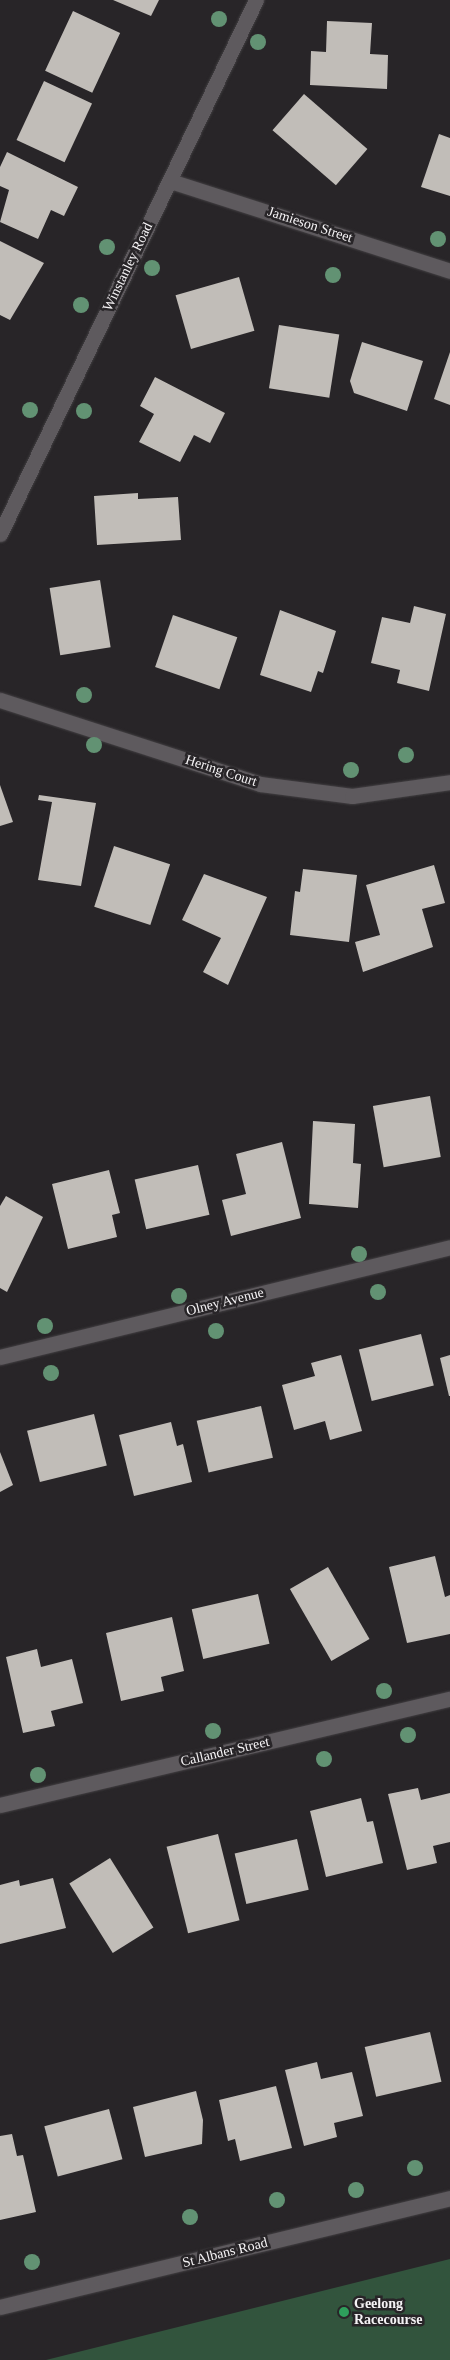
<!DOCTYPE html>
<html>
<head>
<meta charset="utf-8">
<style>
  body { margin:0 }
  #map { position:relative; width:450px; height:2360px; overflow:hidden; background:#282528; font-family:Georgia,serif }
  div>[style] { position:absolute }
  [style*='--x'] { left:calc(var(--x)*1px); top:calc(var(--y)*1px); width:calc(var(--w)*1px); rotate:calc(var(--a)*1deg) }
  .green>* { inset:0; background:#32543d }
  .building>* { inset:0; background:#c1bdb8; transform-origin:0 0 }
  .roads { filter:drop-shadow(0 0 1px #434043) drop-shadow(0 0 1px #434043) }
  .street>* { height:15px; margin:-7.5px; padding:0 7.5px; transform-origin:7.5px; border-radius:7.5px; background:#5e5a5e }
  .secondary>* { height:15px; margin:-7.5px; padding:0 7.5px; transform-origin:7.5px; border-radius:7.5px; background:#5e5a5e }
  .trees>* { width:16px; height:16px; margin:-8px; border-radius:50%; background:#629273 }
  .dots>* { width:14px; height:14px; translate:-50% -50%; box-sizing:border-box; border:2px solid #282528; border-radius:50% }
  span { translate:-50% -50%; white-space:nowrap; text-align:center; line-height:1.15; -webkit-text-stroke:5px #282528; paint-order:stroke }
  .street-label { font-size:14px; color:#f5f3f5 }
  .poi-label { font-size:14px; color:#f5f3f5; font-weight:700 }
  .left { translate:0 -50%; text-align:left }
</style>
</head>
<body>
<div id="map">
  <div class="green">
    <div style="clip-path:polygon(450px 2259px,450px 2360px,46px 2360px)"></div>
  </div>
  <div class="building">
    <div style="clip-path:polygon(113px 0,159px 0,151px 16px)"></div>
    <div style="left:73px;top:11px;width:52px;height:66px;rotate:25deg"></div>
    <div style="clip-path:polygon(327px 21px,372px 23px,370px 54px,388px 55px,387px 89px,310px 85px,311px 51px,326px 52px)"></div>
    <div style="left:44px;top:81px;width:53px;height:65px;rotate:25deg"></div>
    <div style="left:304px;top:94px;width:84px;height:48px;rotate:41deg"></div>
    <div style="clip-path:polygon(439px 134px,450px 138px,450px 196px,421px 187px)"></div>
    <div style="clip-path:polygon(7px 152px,78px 187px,64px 216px,51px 210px,38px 239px,0 222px,9px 190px,0 186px,0 167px)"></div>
    <div style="clip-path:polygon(0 241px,44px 263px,10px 320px,0 315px)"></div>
    <div style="left:239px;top:277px;width:56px;height:66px;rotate:74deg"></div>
    <div style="left:279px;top:325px;width:61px;height:64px;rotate:9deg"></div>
    <div style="clip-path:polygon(362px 342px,423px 361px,407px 411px,354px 393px,350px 381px)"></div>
    <div style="clip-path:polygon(450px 352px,450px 405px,434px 399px)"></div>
    <div style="clip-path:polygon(155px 377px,225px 413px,210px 443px,194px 435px,180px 462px,139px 442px,154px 414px,140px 406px)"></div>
    <div style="clip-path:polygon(138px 493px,138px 499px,178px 497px,181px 540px,97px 545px,94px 496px)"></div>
    <div style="left:100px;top:580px;width:68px;height:51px;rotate:81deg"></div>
    <div style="clip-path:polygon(414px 606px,446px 614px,429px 691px,397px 683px,400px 670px,371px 663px,382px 617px,410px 623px)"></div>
    <div style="clip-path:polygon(280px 610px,336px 631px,323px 673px,318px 671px,311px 692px,260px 675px)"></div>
    <div style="left:173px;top:615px;width:68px;height:55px;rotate:19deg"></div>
    <div style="clip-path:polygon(0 785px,13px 822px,0 826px)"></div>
    <div style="clip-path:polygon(39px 795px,96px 803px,81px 886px,38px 880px,52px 802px,38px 800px)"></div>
    <div style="left:114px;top:846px;width:59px;height:64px;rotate:18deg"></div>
    <div style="clip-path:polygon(434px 865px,445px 903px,422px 909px,433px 947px,363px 972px,355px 942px,380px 935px,366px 885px)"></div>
    <div style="clip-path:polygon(303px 869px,357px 875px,349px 942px,290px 935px,295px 891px,300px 892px)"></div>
    <div style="clip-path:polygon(204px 874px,267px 897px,228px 985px,203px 972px,221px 938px,182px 920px)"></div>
    <div style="left:430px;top:1096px;width:62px;height:58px;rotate:80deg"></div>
    <div style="clip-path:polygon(313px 1121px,355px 1124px,353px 1163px,361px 1164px,358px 1208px,309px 1204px)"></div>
    <div style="clip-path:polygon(282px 1142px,301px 1218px,231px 1236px,222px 1200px,246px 1194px,236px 1154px)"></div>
    <div style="left:198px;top:1165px;width:51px;height:65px;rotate:77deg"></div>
    <div style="clip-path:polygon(109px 1170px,120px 1213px,112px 1215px,117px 1237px,68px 1249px,52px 1184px)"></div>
    <div style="clip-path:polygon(6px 1196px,43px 1217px,7px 1292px,0 1288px,0 1206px)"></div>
    <div style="left:421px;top:1334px;width:53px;height:64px;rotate:76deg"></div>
    <div style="clip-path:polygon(341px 1355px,362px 1431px,330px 1440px,325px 1421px,294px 1430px,282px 1385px,315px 1376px,311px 1363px)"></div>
    <div style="clip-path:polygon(450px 1355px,450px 1396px,449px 1396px,440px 1358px)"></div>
    <div style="left:261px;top:1406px;width:53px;height:66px;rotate:77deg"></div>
    <div style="left:94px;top:1414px;width:53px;height:69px;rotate:76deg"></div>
    <div style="clip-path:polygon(171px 1422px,177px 1446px,183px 1444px,192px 1482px,134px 1496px,119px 1435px)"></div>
    <div style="clip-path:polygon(0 1452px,13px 1485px,0 1492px)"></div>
    <div style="clip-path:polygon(435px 1556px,445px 1597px,450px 1595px,450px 1634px,407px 1643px,389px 1567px)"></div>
    <div style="left:328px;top:1567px;width:83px;height:44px;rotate:60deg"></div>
    <div style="left:258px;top:1594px;width:51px;height:68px;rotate:77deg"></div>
    <div style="clip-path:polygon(172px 1617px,184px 1671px,161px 1677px,164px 1691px,121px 1701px,106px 1633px)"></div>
    <div style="clip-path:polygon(37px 1649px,41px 1667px,72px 1659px,83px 1703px,51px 1711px,55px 1726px,23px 1733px,6px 1657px)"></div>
    <div style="clip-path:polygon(418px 1788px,421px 1800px,450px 1793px,450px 1842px,433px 1846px,437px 1863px,407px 1870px,388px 1794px)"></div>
    <div style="clip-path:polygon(361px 1798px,367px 1822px,373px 1821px,383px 1863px,326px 1877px,310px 1811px)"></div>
    <div style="left:218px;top:1834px;width:89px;height:53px;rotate:76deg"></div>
    <div style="left:297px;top:1839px;width:52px;height:64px;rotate:77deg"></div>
    <div style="left:110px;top:1858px;width:82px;height:48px;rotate:58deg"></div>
    <div style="clip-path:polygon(53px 1878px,66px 1928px,0 1944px,0 1885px,19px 1880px,20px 1886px)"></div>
    <div style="left:430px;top:2032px;width:51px;height:67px;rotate:77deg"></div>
    <div style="clip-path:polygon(317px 2062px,321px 2079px,352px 2072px,363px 2116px,334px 2123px,337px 2137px,304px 2146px,285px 2070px)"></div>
    <div style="clip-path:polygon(276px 2086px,292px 2148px,240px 2161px,235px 2139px,228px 2141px,219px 2100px)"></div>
    <div style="clip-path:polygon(196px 2091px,203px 2120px,202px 2144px,145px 2157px,133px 2107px)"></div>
    <div style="left:109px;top:2109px;width:52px;height:67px;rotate:75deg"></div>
    <div style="clip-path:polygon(12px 2134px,17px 2156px,23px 2155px,36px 2212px,0 2220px,0 2136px)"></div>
  </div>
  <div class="roads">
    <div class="street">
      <div style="--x:170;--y:181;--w:294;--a:17.8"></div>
      <div style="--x:0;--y:534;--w:592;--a:-64.39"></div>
      <div style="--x:0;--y:700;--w:273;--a:17.9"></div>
      <div style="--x:260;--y:784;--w:93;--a:7.4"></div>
      <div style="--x:352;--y:796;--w:99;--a:-8.1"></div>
      <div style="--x:0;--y:1357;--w:463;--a:-13.7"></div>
      <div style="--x:0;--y:1805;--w:462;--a:-13.3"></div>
    </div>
    <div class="secondary">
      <div style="--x:0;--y:2307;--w:463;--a:-13.6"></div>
    </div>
  </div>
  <div class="trees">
    <div style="left:219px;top:19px"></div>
    <div style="left:258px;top:42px"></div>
    <div style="left:438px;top:239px"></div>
    <div style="left:107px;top:247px"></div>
    <div style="left:152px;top:268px"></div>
    <div style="left:333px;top:275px"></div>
    <div style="left:81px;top:305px"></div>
    <div style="left:30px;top:410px"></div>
    <div style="left:84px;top:411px"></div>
    <div style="left:84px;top:695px"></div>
    <div style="left:94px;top:745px"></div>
    <div style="left:406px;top:755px"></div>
    <div style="left:351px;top:770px"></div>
    <div style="left:359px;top:1254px"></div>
    <div style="left:378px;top:1292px"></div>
    <div style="left:179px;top:1296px"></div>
    <div style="left:45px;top:1326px"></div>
    <div style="left:216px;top:1331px"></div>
    <div style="left:51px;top:1373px"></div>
    <div style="left:384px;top:1691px"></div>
    <div style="left:213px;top:1731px"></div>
    <div style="left:408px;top:1735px"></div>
    <div style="left:324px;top:1759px"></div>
    <div style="left:38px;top:1775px"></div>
    <div style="left:415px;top:2168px"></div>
    <div style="left:356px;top:2190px"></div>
    <div style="left:277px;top:2200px"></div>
    <div style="left:190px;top:2217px"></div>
    <div style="left:32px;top:2262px"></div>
  </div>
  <div class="dots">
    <div style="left:344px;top:2312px;background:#2e9e5b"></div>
  </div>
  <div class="street-label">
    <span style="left:310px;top:225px;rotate:18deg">Jamieson Street</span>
    <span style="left:128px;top:267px;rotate:-64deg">Winstanley Road</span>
    <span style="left:221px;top:771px;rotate:18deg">Hering Court</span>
    <span style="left:225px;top:1302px;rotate:-14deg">Olney Avenue</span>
    <span style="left:225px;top:1752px;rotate:-13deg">Callander Street</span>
    <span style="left:225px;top:2253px;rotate:-14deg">St Albans Road</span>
  </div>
  <div class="poi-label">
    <span class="left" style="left:354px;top:2312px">Geelong<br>Racecourse</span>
  </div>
</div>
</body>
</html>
